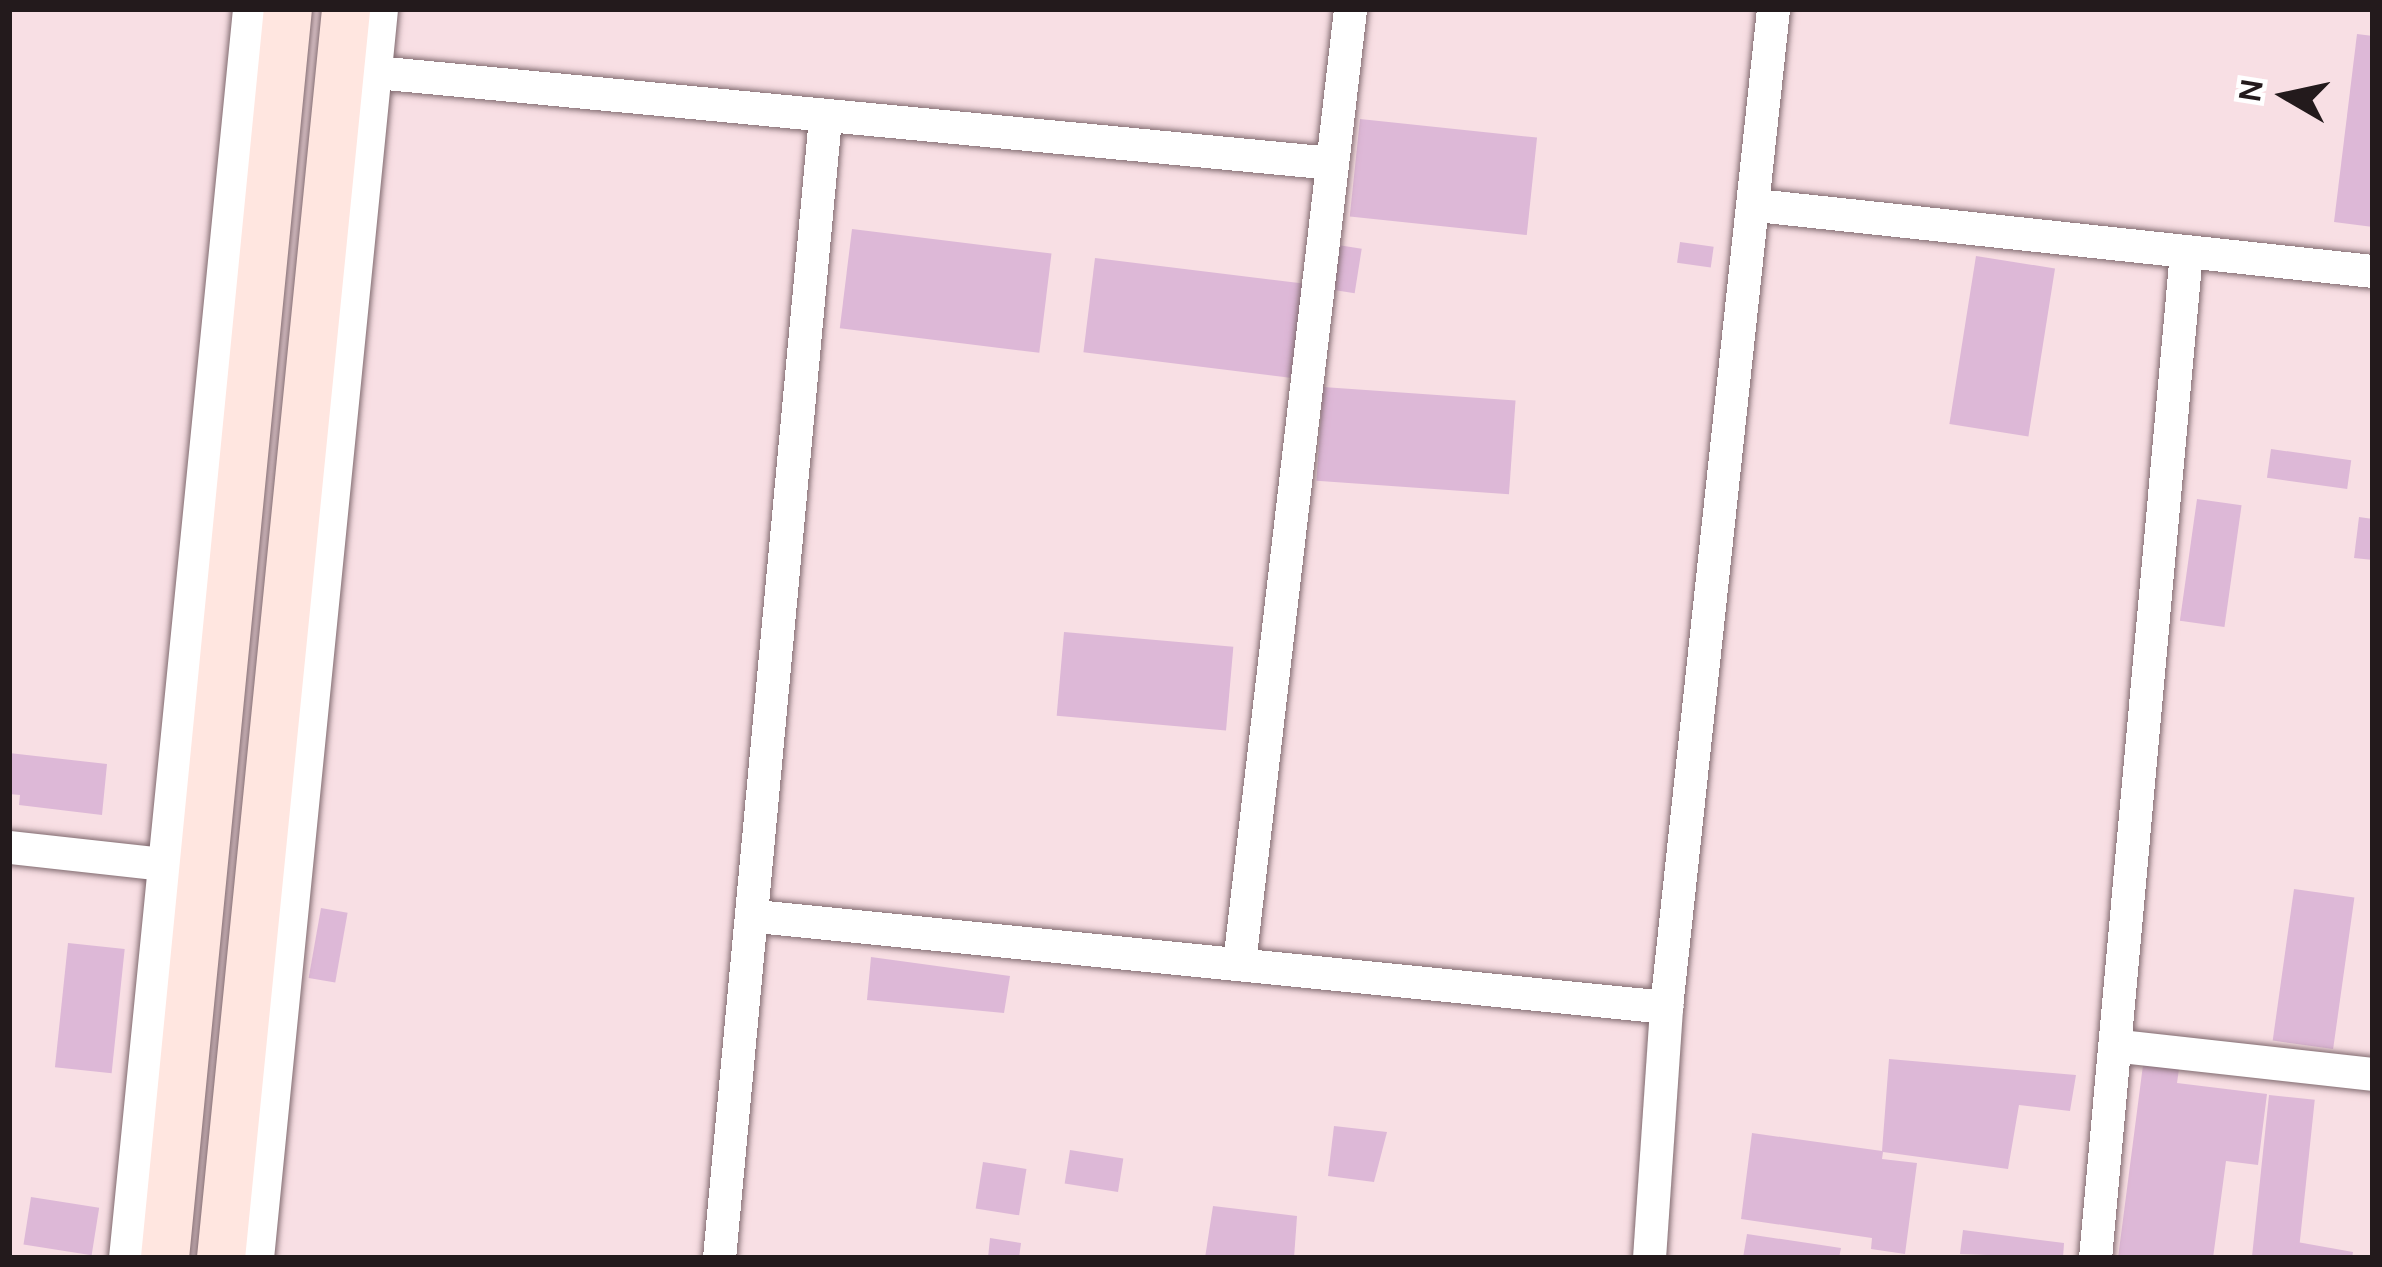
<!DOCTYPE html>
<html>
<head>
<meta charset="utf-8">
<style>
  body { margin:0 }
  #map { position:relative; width:2382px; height:1267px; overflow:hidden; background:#f8dfe4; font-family:Karla,sans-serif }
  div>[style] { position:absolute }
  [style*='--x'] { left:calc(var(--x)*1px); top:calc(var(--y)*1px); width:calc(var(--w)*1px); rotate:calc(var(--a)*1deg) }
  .building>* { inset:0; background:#ddb8d7; transform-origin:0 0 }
  .roads { filter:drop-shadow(0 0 3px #806a6f) drop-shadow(0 0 3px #806a6f) }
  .minor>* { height:33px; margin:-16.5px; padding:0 16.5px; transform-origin:16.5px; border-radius:16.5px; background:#fff }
  .secondary>* { height:48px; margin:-24px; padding:0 24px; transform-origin:24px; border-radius:24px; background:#ffe6e0 }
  span { translate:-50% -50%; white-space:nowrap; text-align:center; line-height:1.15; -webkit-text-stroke:10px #fff; paint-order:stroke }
  .frame { position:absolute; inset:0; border:12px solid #231a1c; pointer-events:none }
  .north { position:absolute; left:2226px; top:36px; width:120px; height:120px; -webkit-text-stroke:9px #fff; paint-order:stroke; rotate:279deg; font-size:33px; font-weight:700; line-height:48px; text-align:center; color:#231a1c }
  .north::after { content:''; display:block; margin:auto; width:42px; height:54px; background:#231a1c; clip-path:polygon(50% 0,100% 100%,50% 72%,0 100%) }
</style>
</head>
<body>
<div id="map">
  <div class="building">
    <div style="clip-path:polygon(2357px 34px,2373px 36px,2373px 227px,2334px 222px)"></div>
    <div style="left:1360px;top:119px;width:178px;height:98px;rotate:6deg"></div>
    <div style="left:852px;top:229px;width:201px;height:100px;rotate:7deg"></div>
    <div style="left:1680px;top:242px;width:34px;height:21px;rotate:8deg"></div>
    <div style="left:1338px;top:245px;width:24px;height:45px;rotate:9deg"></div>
    <div style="left:1976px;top:256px;width:80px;height:170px;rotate:9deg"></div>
    <div style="left:1095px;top:258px;width:212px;height:95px;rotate:7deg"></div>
    <div style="left:1323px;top:387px;width:193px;height:94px;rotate:4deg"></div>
    <div style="left:2271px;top:449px;width:81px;height:29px;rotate:8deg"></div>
    <div style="left:2197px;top:499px;width:45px;height:123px;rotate:8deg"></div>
    <div style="clip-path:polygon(2359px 517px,2373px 519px,2373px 560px,2354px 558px)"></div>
    <div style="left:1064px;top:632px;width:170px;height:84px;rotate:5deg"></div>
    <div style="clip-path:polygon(9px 753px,107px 764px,102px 815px,19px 805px,20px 795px,9px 794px)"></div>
    <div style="left:2294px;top:889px;width:61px;height:153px;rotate:8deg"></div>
    <div style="left:321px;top:908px;width:27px;height:71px;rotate:10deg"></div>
    <div style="left:68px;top:943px;width:57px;height:125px;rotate:6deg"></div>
    <div style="clip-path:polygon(871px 957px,1010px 976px,1004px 1013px,867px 1000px)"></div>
    <div style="clip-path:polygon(1889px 1059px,2076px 1075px,2070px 1111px,2019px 1105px,2008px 1169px,1883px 1152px,1882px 1159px,1917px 1163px,1905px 1254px,1871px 1249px,1872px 1238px,1741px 1219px,1752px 1133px,1882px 1151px)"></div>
    <div style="clip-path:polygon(2143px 1065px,2179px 1069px,2177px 1083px,2267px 1094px,2258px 1165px,2226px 1161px,2213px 1258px,2118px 1258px)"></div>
    <div style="left:2269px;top:1095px;width:46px;height:164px;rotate:6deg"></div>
    <div style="clip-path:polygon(1334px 1126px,1387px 1132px,1374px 1182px,1328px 1176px)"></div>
    <div style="left:1070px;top:1150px;width:54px;height:34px;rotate:9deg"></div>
    <div style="left:983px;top:1162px;width:44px;height:47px;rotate:9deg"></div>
    <div style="left:31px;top:1197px;width:69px;height:48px;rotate:9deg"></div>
    <div style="clip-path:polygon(1213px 1206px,1297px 1216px,1294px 1258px,1205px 1258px)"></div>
    <div style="clip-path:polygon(1963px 1230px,2064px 1243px,2063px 1258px,1960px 1254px)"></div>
    <div style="clip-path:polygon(1747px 1234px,1841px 1248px,1839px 1258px,1743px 1258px)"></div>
    <div style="clip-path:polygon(990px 1238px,1021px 1243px,1019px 1258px,988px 1258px)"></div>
    <div style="clip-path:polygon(2297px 1242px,2353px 1252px,2352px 1258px,2294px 1258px)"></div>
  </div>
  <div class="roads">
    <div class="minor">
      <div style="--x:354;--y:70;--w:982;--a:5.43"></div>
      <div style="--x:1756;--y:205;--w:621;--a:6.11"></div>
      <div style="--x:9;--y:847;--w:174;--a:6.3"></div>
      <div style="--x:756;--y:916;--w:915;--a:5.71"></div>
      <div style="--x:1239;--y:963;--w:960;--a:-83.36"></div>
      <div style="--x:2120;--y:1046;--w:255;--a:6.3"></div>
      <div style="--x:125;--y:1258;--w:1255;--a:-84.33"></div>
      <div style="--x:257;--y:1258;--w:1255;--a:-84.33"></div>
      <div style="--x:719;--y:1258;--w:1146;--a:-84.69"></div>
      <div style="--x:1649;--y:1258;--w:252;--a:-86.1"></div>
      <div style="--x:1666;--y:1007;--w:1004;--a:-83.88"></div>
      <div style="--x:2095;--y:1258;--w:1010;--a:-84.83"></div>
    </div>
    <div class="secondary">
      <div style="--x:165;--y:1258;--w:1255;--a:-84.38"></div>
      <div style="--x:221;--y:1258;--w:1255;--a:-84.28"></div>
    </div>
  </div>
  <div class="frame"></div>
  <div class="north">N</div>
</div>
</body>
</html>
